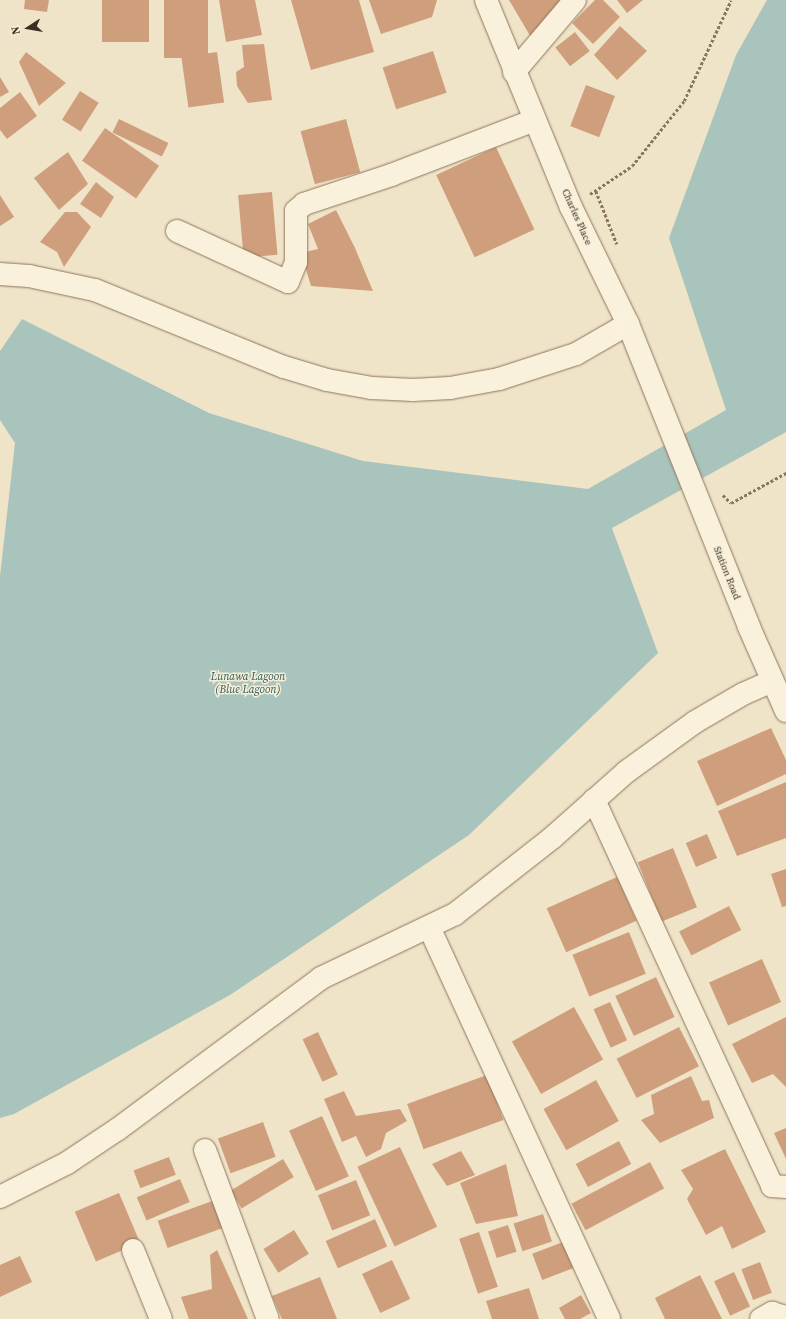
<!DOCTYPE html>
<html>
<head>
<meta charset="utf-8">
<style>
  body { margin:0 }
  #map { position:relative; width:786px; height:1319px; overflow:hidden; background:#f0e4c8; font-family:"Source Serif 4",serif }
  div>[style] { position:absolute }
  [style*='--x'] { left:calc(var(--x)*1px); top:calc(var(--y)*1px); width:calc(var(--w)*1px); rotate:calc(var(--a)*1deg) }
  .water>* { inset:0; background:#a9c4bc }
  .building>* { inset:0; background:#cf9f7d; transform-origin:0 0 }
  .path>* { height:2.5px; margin-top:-1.25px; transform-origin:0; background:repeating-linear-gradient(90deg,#8d765c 0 3px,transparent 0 5px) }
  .roads { filter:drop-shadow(0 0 1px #8d765c) drop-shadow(0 0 1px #8d765c) }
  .minor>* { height:22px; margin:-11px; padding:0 11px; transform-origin:11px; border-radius:11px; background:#faf1dc }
  .tertiary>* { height:22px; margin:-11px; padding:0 11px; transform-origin:11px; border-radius:11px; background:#faf1dc }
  span { translate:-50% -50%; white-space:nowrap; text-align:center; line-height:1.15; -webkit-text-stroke:3px #f7eed8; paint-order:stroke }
  .street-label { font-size:10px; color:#3d2e20 }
  .water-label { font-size:11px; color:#2f5d5a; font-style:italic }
  .north { position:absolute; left:8px; top:8px; width:40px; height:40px; -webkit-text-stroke:3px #f7eed8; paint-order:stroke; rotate:258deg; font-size:11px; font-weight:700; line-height:16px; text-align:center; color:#3d2e20 }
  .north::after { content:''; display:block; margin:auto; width:14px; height:18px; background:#3d2e20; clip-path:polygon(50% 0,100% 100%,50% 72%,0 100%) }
</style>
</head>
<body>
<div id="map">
  <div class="water">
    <div style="clip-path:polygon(767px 0,786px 0,786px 432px,612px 528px,658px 653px,469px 835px,230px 995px,14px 1114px,0 1118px,0 576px,15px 443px,0 420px,0 351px,22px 319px,209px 413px,363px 461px,588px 489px,726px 410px,669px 238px,736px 55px)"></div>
  </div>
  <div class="building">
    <div style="clip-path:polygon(25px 0,49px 0,47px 12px,24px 9px)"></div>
    <div style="left:102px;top:0;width:47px;height:42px"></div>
    <div style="left:164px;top:0;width:44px;height:58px"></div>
    <div style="clip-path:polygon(219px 0,255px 0,262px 35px,226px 42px)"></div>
    <div style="clip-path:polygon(291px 0,359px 0,374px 52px,311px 70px)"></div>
    <div style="clip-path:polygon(369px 0,437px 0,432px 17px,381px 34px)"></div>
    <div style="clip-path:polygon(509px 0,560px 0,532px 39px)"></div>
    <div style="clip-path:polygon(595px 0,603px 0,620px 17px,593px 44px,572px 23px)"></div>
    <div style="clip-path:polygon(617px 0,643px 0,627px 13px)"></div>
    <div style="clip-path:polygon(620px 26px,647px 51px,617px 80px,594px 55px)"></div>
    <div style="left:575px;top:32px;width:24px;height:25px;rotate:52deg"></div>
    <div style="clip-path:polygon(264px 44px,272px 100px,248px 103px,237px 86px,236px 72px,244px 67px,242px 45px)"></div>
    <div style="left:433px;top:51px;width:44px;height:53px;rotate:72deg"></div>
    <div style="clip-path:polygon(26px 52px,66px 83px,39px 106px,19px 62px)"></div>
    <div style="left:217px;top:52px;width:51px;height:36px;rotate:82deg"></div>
    <div style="clip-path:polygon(0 77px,9px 92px,0 97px)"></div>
    <div style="left:586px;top:85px;width:31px;height:44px;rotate:21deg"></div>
    <div style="left:80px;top:91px;width:22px;height:34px;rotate:32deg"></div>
    <div style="clip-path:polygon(20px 92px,37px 116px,7px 139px,0 130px,0 108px)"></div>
    <div style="left:119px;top:119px;width:55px;height:15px;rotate:26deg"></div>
    <div style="left:346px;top:119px;width:55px;height:47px;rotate:75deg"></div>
    <div style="left:105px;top:128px;width:66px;height:40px;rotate:35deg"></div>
    <div style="left:496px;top:147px;width:91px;height:66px;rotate:65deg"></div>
    <div style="clip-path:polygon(68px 152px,88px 184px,59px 210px,34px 178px)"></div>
    <div style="clip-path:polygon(96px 182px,114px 197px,101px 218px,80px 204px)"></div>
    <div style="left:272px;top:192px;width:63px;height:34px;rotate:85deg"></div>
    <div style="clip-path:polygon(0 195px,14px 217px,0 226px)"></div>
    <div style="clip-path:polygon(336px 210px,355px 248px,373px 291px,311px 286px,301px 253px,318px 249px,308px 224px)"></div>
    <div style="clip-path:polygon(65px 212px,77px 212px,91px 227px,64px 267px,57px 252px,40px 242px)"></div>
    <div style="clip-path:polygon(771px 728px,786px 760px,786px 774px,717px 806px,697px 761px)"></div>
    <div style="clip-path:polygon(786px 782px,786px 838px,737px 856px,718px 811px)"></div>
    <div style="left:707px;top:834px;width:26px;height:23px;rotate:67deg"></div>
    <div style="left:673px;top:848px;width:64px;height:38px;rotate:68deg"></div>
    <div style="clip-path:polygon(786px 869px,786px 906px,782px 907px,771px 874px)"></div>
    <div style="left:617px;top:877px;width:48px;height:77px;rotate:66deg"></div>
    <div style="left:729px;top:906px;width:27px;height:56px;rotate:63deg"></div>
    <div style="left:629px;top:932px;width:45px;height:61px;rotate:68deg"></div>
    <div style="left:762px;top:959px;width:47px;height:58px;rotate:66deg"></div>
    <div style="left:656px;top:977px;width:44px;height:45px;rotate:65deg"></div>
    <div style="left:610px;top:1002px;width:42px;height:18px;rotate:66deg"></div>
    <div style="left:574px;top:1007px;width:60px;height:71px;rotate:61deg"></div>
    <div style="clip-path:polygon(786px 1017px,786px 1087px,773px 1074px,752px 1083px,732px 1044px)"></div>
    <div style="left:679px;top:1027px;width:44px;height:70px;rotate:63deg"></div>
    <div style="left:318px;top:1032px;width:47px;height:17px;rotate:65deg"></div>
    <div style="left:487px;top:1075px;width:48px;height:85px;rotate:70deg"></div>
    <div style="clip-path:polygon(691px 1076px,702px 1101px,709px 1100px,714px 1118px,660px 1143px,641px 1120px,654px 1114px,651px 1095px)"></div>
    <div style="left:596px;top:1080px;width:47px;height:60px;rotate:61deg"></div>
    <div style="clip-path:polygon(344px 1091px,356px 1116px,400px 1109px,407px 1121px,386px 1133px,381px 1149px,366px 1157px,356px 1136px,342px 1142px,324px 1099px)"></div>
    <div style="left:322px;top:1116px;width:66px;height:36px;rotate:66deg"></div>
    <div style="left:263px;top:1122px;width:37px;height:48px;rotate:70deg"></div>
    <div style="clip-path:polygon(786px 1128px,786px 1159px,774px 1133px)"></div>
    <div style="left:619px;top:1141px;width:26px;height:49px;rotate:62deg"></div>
    <div style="left:400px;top:1147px;width:88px;height:47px;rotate:65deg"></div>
    <div style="clip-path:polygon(725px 1149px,766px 1232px,732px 1249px,722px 1226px,706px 1235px,687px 1199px,693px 1189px,681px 1170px)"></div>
    <div style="clip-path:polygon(461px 1151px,475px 1175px,447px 1186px,432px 1164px)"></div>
    <div style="left:169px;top:1157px;width:19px;height:38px;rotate:69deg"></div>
    <div style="left:283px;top:1159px;width:21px;height:61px;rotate:59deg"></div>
    <div style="left:650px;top:1162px;width:30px;height:89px;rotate:62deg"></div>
    <div style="clip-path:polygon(506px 1164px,518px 1216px,476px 1224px,460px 1183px)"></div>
    <div style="left:180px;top:1179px;width:25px;height:47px;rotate:67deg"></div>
    <div style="left:356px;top:1180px;width:38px;height:41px;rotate:68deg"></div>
    <div style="left:119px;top:1193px;width:54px;height:48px;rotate:67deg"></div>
    <div style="left:215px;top:1200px;width:29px;height:61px;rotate:70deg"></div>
    <div style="left:543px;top:1214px;width:29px;height:31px;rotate:72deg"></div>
    <div style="left:375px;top:1219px;width:30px;height:54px;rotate:66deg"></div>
    <div style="left:508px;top:1225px;width:28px;height:21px;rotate:72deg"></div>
    <div style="left:294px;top:1230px;width:28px;height:36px;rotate:58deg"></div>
    <div style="left:479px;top:1232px;width:58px;height:21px;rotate:71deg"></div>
    <div style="left:563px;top:1242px;width:28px;height:33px;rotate:69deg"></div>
    <div style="clip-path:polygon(217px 1250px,248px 1319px,189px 1319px,181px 1297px,212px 1289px,210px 1255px)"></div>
    <div style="clip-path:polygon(20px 1256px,32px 1282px,0 1297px,0 1265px)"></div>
    <div style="left:392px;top:1260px;width:43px;height:33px;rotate:65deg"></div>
    <div style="left:760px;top:1262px;width:33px;height:20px;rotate:69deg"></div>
    <div style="left:734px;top:1272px;width:38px;height:22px;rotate:65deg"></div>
    <div style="clip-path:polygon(700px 1275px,722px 1319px,665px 1319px,655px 1298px)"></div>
    <div style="clip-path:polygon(320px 1277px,337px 1319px,282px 1319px,272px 1296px)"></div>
    <div style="clip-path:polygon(529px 1288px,539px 1319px,492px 1319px,486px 1301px)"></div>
    <div style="clip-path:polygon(581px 1295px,591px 1313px,580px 1319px,565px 1319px,559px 1308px)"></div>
  </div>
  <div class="path">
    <div style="--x:596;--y:191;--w:57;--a:68.4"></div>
    <div style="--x:590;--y:194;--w:50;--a:-33.7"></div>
    <div style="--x:632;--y:166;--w:83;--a:-51.3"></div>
    <div style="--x:684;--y:101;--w:111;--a:-65"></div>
    <div style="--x:723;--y:495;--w:11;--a:45"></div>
    <div style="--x:731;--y:503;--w:63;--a:-28.6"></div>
  </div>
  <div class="roads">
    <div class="minor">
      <div style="--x:514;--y:72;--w:94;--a:-49.7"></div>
      <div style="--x:177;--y:231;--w:122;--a:24.7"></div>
      <div style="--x:288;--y:282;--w:22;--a:-68"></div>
      <div style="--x:296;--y:262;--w:51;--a:-90"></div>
      <div style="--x:296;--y:211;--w:11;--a:-41"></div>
      <div style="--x:304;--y:204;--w:92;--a:-18.4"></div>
      <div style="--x:391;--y:175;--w:154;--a:-20.9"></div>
      <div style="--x:0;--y:274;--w:29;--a:4"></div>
      <div style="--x:29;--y:276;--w:67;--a:12"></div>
      <div style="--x:95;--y:290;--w:204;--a:22.2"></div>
      <div style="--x:284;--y:367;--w:45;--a:16.8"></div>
      <div style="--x:327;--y:380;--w:46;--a:10.1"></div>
      <div style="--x:372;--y:388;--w:41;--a:2.8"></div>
      <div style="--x:413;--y:390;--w:37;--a:-3"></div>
      <div style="--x:450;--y:388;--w:50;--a:-10.4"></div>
      <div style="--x:499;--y:379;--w:81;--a:-18"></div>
      <div style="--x:576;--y:354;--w:60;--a:-30"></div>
      <div style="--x:594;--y:800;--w:425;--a:65.2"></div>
      <div style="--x:772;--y:1186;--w:14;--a:4"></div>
      <div style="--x:429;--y:927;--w:431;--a:65.3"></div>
      <div style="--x:205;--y:1150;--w:180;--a:69.6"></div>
      <div style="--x:0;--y:1197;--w:75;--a:-26.9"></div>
      <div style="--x:67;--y:1163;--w:61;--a:-33.7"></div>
      <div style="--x:118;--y:1129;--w:253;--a:-36.6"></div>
      <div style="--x:321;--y:978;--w:148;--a:-25.5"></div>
      <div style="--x:455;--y:914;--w:123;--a:-38.1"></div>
      <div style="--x:552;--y:838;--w:99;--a:-41.7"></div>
      <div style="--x:626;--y:772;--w:85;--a:-35.9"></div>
      <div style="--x:695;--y:722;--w:56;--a:-30.3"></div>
      <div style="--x:743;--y:694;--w:32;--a:-24"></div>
      <div style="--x:133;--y:1250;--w:74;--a:67.9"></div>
      <div style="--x:761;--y:1319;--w:13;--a:-29"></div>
      <div style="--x:772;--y:1313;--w:15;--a:16"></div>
    </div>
    <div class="tertiary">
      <div style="--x:486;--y:0;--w:224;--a:67.7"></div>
      <div style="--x:571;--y:207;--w:130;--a:64"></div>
      <div style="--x:628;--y:324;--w:326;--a:68.2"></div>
      <div style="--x:749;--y:627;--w:92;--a:66.2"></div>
    </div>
  </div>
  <div class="street-label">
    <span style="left:577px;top:217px;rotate:66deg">Charles Place</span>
    <span style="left:727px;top:573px;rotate:68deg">Station Road</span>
  </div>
  <div class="water-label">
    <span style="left:248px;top:684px">Lunawa Lagoon<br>(Blue Lagoon)</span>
  </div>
  <div class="north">N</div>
</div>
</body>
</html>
